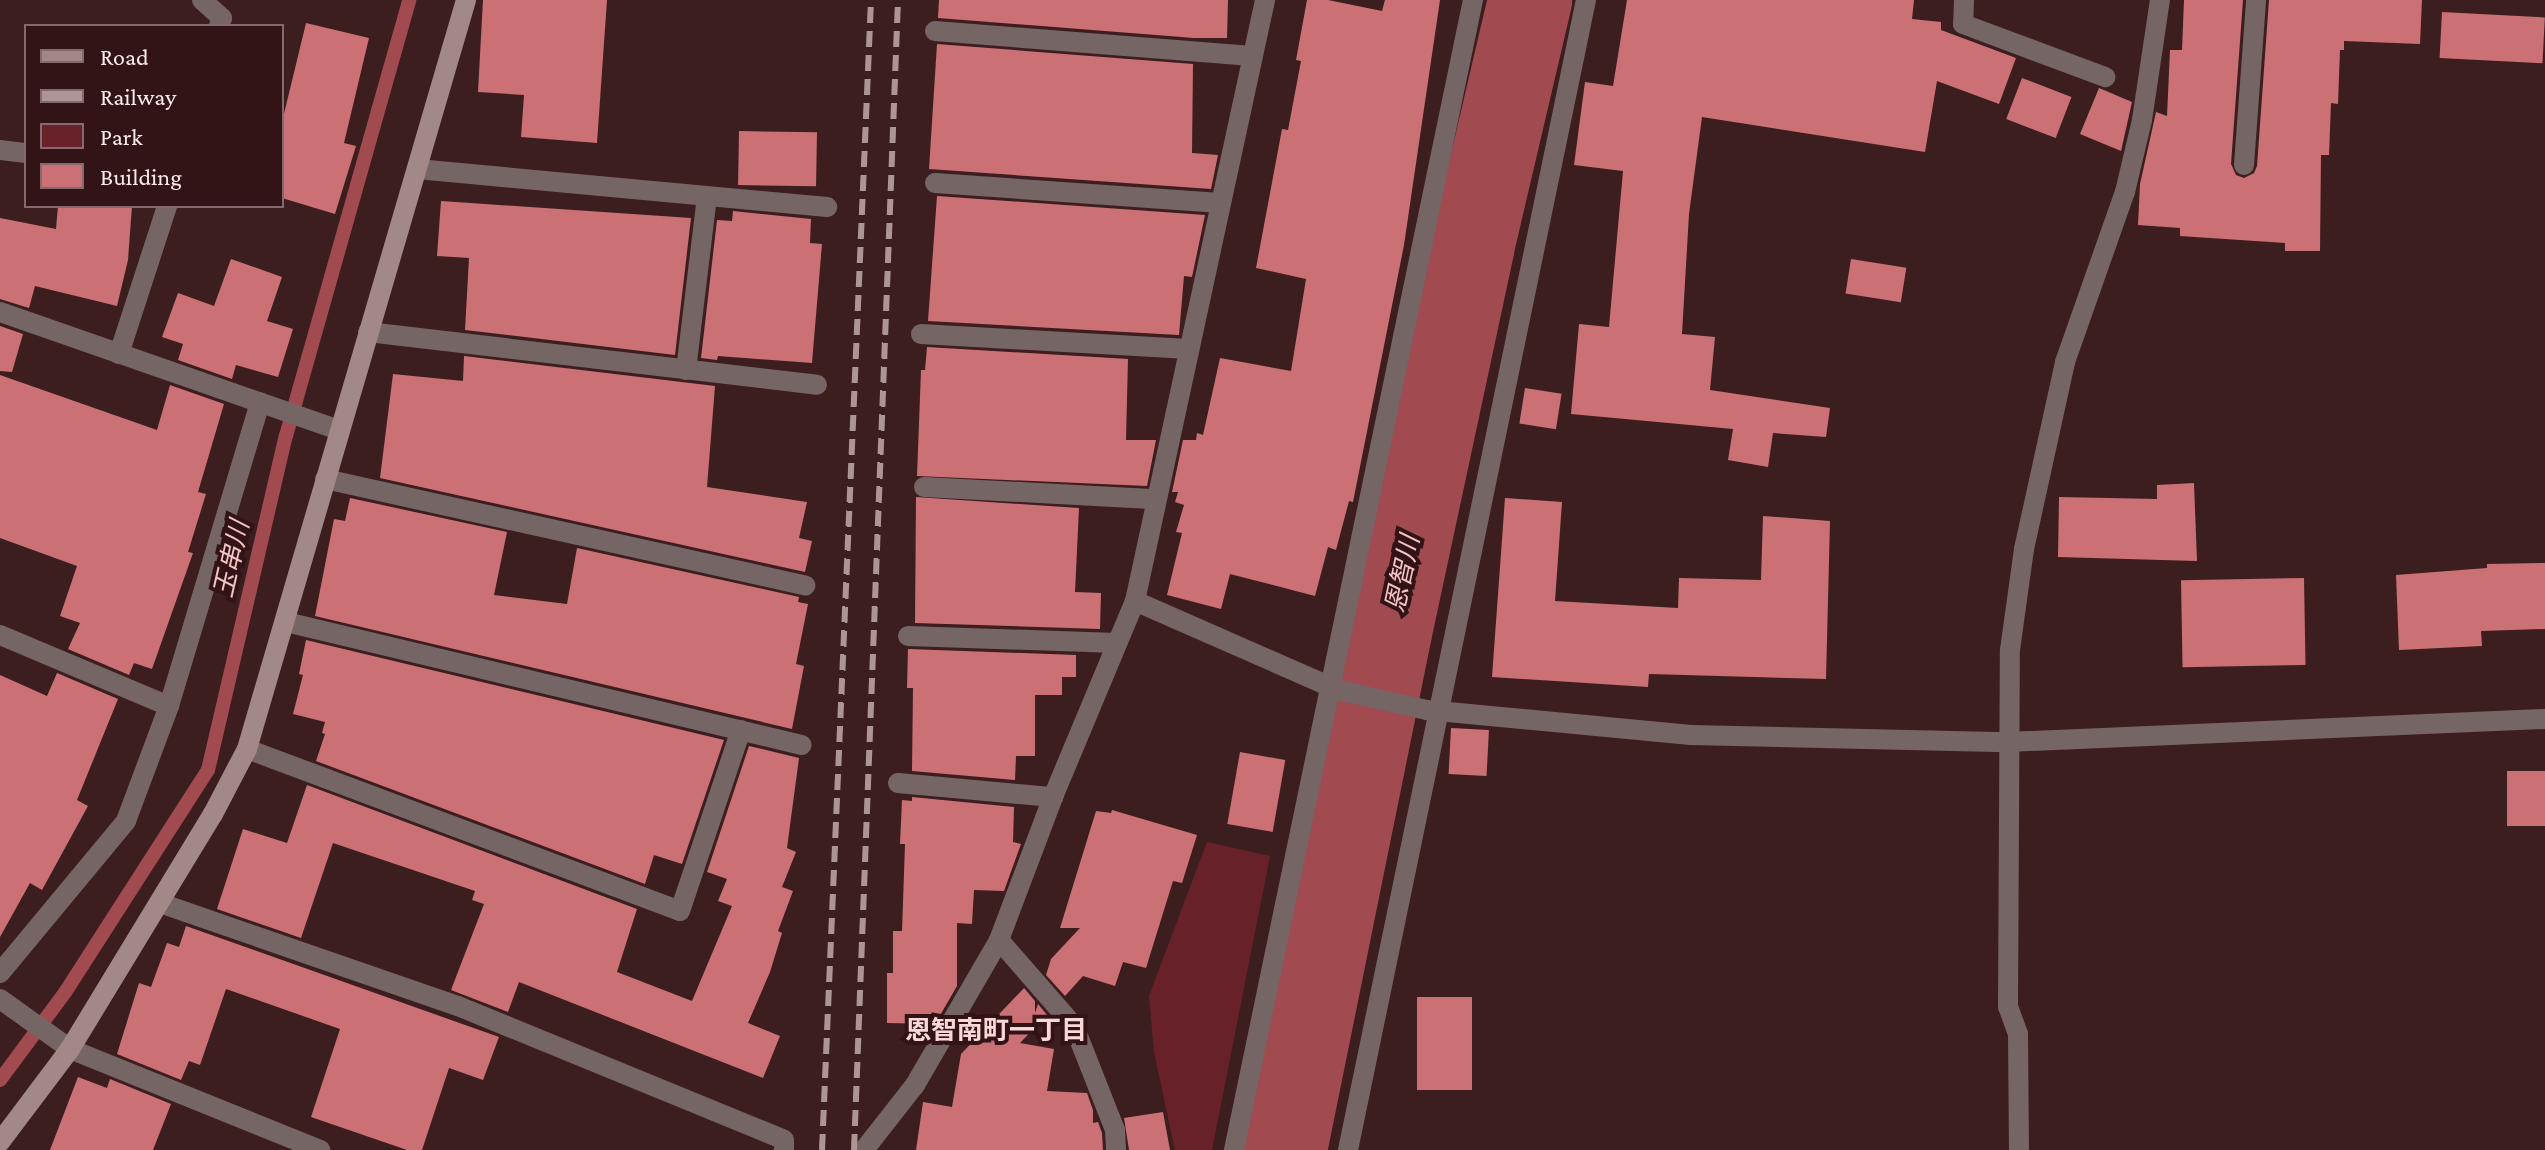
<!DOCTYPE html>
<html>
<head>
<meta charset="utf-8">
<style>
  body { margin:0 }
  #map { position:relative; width:2545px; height:1150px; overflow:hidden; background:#3d1e1f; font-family:"Crimson Pro","Noto Sans JP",serif }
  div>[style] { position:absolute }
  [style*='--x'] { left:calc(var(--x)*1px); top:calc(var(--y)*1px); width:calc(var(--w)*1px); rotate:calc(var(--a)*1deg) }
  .green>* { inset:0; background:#692129 }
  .stream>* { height:14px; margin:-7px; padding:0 7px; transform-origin:7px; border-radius:7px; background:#a14b51 }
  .river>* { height:84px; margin:-42px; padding:0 42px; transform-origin:42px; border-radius:42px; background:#a14b51 }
  .building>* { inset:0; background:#cb7176; transform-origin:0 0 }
  .lane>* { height:20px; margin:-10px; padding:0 10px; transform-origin:10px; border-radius:10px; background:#766565 }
  .street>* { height:20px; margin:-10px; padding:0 10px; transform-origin:10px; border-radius:10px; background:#766565 }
  .secondary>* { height:20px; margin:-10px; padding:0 10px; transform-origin:10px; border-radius:10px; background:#a38888 }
  .rail>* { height:6px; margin-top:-3px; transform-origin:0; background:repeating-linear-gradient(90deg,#ad9596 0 16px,transparent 0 24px) }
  span { translate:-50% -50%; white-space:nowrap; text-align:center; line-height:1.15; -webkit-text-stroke:8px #321416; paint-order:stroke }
  .water-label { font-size:26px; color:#f6c4c4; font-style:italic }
  .neighbourhood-label { font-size:26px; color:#fbd8d8; font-weight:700 }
  .legend { position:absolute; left:24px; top:24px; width:260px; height:184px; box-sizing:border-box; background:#321416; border:2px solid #846a6c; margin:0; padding:10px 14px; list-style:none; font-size:24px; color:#feecec }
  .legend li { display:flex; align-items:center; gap:16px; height:40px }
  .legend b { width:40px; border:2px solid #846a6c }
</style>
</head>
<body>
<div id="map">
  <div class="green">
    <div style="clip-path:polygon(1207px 842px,1270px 856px,1212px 1150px,1175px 1150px,1154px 1052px,1149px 996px)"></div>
  </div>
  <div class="stream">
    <div style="--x:0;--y:1080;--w:111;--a:-53.4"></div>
    <div style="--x:66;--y:991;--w:263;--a:-57.3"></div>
    <div style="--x:208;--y:770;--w:343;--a:-76.9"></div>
    <div style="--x:286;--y:436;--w:453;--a:-74.2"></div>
  </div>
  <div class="river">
    <div style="--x:1285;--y:1150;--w:529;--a:-78.54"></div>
    <div style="--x:1390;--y:632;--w:393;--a:-77.9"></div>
    <div style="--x:1472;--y:248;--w:255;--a:-76.8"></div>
  </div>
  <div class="building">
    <div style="clip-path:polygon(483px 0,607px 0,597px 143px,521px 137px,524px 95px,478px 92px)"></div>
    <div style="clip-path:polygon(939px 0,1228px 0,1227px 38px,1194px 38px,938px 18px)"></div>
    <div style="clip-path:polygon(1307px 0,1328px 0,1382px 11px,1385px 0,1440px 0,1404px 245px,1353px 502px,1349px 501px,1336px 550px,1328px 547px,1315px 596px,1230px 574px,1221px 609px,1167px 595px,1182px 533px,1176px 532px,1184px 505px,1175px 502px,1178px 492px,1172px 492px,1183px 440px,1196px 440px,1197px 433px,1203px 435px,1220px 358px,1291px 371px,1306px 279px,1256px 268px,1282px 129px,1288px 130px,1301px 61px,1296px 60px)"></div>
    <div style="clip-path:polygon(1627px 0,1914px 0,1912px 19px,1941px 22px,1941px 30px,2016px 58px,1999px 104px,1937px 81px,1925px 152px,1702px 117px,1689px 214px,1682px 334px,1715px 337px,1710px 390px,1830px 408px,1826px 437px,1773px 433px,1768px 467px,1728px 460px,1733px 429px,1571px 414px,1579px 324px,1609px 327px,1623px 171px,1574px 165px,1585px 82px,1613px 86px)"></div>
    <div style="clip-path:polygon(2184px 0,2243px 0,2231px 164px,2236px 175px,2244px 178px,2254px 173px,2257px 166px,2269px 0,2422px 0,2420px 44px,2344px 41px,2344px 50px,2340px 50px,2338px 104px,2331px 103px,2329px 155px,2321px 155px,2320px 251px,2285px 251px,2285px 243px,2180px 236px,2180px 228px,2138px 225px,2140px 184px,2156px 112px,2167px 116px,2170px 50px,2182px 50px)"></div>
    <div style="left:2442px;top:12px;width:103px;height:46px;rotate:3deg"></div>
    <div style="clip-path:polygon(306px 23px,369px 38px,344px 143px,356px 146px,335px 214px,282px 198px,282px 122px)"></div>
    <div style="clip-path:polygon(937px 44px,1193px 64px,1192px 153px,1218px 155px,1211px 189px,929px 169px)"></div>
    <div style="left:2022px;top:78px;width:53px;height:44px;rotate:21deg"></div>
    <div style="clip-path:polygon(2099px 88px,2132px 102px,2121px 151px,2080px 134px)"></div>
    <div style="left:739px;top:131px;width:78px;height:54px;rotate:1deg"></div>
    <div style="clip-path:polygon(937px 196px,1205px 215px,1192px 277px,1184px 276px,1179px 335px,928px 321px)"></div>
    <div style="clip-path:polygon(441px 201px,691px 218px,675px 355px,465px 330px,469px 258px,437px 256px)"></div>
    <div style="clip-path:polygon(58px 206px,132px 206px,128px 260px,117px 306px,35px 286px,29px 308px,0 299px,0 218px,56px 229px)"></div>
    <div style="clip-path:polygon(733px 211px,811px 219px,810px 243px,822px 244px,812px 363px,718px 356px,717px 360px,701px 358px,717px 220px,732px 221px)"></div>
    <div style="clip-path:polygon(231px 259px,282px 277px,267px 321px,293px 329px,278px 377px,236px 365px,232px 379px,178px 360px,183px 344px,162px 337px,178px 293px,214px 306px)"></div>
    <div style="left:1851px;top:259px;width:56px;height:35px;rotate:9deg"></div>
    <div style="clip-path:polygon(0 326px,23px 334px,12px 372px,0 371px)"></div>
    <div style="clip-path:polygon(927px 347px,1128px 359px,1126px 440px,1156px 440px,1147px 486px,917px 476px,921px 370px,925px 370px)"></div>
    <div style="clip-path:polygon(464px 356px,715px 386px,707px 487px,807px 502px,799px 538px,812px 541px,805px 572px,380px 478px,393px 374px,463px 381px)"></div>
    <div style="clip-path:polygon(0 375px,157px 430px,170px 385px,224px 404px,198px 492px,206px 494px,188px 552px,193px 553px,152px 669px,134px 663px,129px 675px,68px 649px,80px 623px,60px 616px,77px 566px,0 538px)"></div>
    <div style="left:1525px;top:388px;width:37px;height:36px;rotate:9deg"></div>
    <div style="clip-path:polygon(2194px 483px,2197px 561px,2058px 557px,2059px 497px,2157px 499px,2157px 485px)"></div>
    <div style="clip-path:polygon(916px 497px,1079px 508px,1075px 592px,1101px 593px,1100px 629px,915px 623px)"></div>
    <div style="clip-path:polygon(350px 498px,507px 532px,494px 595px,567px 604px,577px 548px,799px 597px,798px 602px,808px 604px,796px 664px,804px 666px,792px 729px,315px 616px,334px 519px,345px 521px)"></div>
    <div style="clip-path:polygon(1505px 498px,1562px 502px,1555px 601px,1678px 608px,1679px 578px,1761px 580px,1763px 516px,1830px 521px,1826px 679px,1649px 674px,1648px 687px,1492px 677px)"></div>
    <div style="clip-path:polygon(2545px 563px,2545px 629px,2481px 631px,2482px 646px,2399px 650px,2396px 575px,2487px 568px,2487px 564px)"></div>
    <div style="left:2304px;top:578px;width:87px;height:123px;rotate:89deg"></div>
    <div style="clip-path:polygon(306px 640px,724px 740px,682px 864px,654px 855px,645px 884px,316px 761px,325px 734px,322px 733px,325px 722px,293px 714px,303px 675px,299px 674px)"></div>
    <div style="clip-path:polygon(908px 649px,1076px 655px,1076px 677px,1062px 677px,1062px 695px,1035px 695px,1035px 756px,1016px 756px,1015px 780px,912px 771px,913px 688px,907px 688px)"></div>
    <div style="clip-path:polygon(57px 673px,118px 699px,77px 800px,88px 806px,42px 890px,30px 883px,0 937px,0 675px,47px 696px)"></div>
    <div style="left:1451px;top:728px;width:38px;height:46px;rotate:3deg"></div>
    <div style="clip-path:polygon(749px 746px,799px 758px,787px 848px,796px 852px,782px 887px,793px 891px,778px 931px,782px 933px,770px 972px,748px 1023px,780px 1036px,763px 1078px,519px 982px,508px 1012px,451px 990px,484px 904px,472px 900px,475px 891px,333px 843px,301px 938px,217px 909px,243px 829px,287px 843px,307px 785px,637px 909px,617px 972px,692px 1001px,732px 906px,718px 901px,727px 879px,707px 872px)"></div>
    <div style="left:1240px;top:752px;width:46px;height:73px;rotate:10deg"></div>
    <div style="left:2507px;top:771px;width:38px;height:55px"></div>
    <div style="clip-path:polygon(912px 797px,1014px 807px,1013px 842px,1021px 844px,1004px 891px,974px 890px,972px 924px,957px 923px,957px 986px,935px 1024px,887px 1023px,887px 973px,893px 973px,893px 931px,902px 931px,905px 844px,900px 844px,902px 800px,912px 801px)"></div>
    <div style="clip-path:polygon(1112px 810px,1197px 835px,1182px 883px,1173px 881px,1146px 968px,1123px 962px,1115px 986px,1083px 976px,1065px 996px,1046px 975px,1051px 959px,1080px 928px,1060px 928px,1096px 811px,1111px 813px)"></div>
    <div style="clip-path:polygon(186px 926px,499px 1037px,483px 1080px,449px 1068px,422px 1150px,407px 1150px,311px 1117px,340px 1029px,226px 989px,200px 1065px,189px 1061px,181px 1080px,117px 1054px,139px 983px,151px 987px,167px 943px,179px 947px)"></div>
    <div style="clip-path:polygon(1024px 988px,1035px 1001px,1035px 1013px,1038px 1004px,1047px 1015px,1020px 1043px,1054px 1049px,1047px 1091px,1087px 1093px,1093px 1110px,1093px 1123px,1098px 1122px,1102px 1133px,1103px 1150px,916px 1150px,923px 1102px,952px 1107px,961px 1054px)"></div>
    <div style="left:1417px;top:997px;width:55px;height:93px"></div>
    <div style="clip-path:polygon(78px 1077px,107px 1088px,110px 1079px,171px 1104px,153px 1150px,50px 1150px)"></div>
    <div style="clip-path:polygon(1163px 1112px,1170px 1150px,1129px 1150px,1124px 1118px)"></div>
  </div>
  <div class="lane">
    <div style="--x:202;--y:0;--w:27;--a:42"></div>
    <div style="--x:222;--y:18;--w:9;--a:111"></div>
    <div style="--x:1964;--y:0;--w:24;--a:92"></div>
    <div style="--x:1963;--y:24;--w:152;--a:20.5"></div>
    <div style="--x:0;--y:150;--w:26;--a:7"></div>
  </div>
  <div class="street">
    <div style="--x:935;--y:31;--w:318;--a:4.5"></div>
    <div style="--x:2244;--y:165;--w:165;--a:-85.8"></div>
    <div style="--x:417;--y:169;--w:412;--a:5.3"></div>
    <div style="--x:935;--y:183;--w:286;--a:4"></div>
    <div style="--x:0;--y:312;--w:358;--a:19.2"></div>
    <div style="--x:368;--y:332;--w:452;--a:6.7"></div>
    <div style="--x:921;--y:334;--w:268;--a:3.2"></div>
    <div style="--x:119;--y:354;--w:156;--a:-72"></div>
    <div style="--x:686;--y:370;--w:175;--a:-83.1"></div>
    <div style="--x:325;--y:479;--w:492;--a:12.5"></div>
    <div style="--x:924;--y:487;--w:232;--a:3"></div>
    <div style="--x:1135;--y:601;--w:222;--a:23.7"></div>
    <div style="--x:1338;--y:690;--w:91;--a:12.7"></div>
    <div style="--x:1427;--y:710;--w:265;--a:5.4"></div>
    <div style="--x:1691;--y:735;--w:316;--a:1.3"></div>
    <div style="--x:2007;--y:742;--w:538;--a:-2.45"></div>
    <div style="--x:286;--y:622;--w:530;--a:13.41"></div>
    <div style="--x:0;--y:635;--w:183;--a:22.8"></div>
    <div style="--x:908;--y:636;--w:209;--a:1.9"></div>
    <div style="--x:247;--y:749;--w:462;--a:20.5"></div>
    <div style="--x:680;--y:911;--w:191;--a:-71.4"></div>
    <div style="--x:898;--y:783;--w:156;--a:5.2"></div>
    <div style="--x:160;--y:903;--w:315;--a:19.1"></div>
    <div style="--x:458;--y:1006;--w:352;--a:22.3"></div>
    <div style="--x:784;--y:1140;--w:10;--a:90"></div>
    <div style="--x:999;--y:940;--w:114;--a:48.9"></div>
    <div style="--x:1074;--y:1026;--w:112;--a:68.5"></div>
    <div style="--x:1115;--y:1130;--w:20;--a:87"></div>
    <div style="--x:0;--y:973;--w:197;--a:-50.3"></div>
    <div style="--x:126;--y:821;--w:123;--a:-69.5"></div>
    <div style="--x:169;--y:706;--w:317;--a:-73.3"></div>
    <div style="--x:0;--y:999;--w:86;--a:35.5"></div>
    <div style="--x:70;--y:1049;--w:270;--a:22"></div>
    <div style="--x:864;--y:1150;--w:83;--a:-51.9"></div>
    <div style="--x:915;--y:1085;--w:168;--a:-59.9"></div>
    <div style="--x:999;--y:940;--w:153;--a:-69.3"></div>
    <div style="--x:1053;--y:797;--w:212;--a:-67.3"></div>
    <div style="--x:1135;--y:601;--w:615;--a:-77.79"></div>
    <div style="--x:1234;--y:1150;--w:1175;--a:-78.26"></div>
    <div style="--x:1348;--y:1150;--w:1174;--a:-78.31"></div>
    <div style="--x:2019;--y:1150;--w:116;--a:-90.5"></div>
    <div style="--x:2018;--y:1034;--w:29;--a:-110"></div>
    <div style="--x:2008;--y:1007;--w:357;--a:-89.7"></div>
    <div style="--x:2010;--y:650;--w:102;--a:-82.1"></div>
    <div style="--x:2024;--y:549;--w:191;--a:-77.6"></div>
    <div style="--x:2065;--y:362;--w:180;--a:-70.6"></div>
    <div style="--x:2125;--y:192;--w:74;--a:-76.7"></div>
    <div style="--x:2142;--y:120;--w:121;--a:-81.5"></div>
  </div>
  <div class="secondary">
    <div style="--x:0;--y:1142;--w:116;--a:-53"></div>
    <div style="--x:70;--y:1049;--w:275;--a:-58.7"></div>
    <div style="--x:213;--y:814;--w:73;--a:-62.4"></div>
    <div style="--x:247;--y:749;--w:780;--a:-73.7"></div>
  </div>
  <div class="rail">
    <div style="--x:822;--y:1150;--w:1151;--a:-87.56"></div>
    <div style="--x:854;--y:1150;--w:1151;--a:-87.81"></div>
  </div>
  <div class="water-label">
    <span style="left:232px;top:559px;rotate:-77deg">玉串川</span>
    <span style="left:1403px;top:574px;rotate:-78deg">恩智川</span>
  </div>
  <div class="neighbourhood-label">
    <span style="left:996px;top:1031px">恩智南町一丁目</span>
  </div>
  <ul class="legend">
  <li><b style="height:10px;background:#a38888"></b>Road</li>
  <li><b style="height:10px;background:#ad9596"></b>Railway</li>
  <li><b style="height:22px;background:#692129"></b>Park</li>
  <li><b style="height:22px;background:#cb7176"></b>Building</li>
  </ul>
</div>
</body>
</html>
